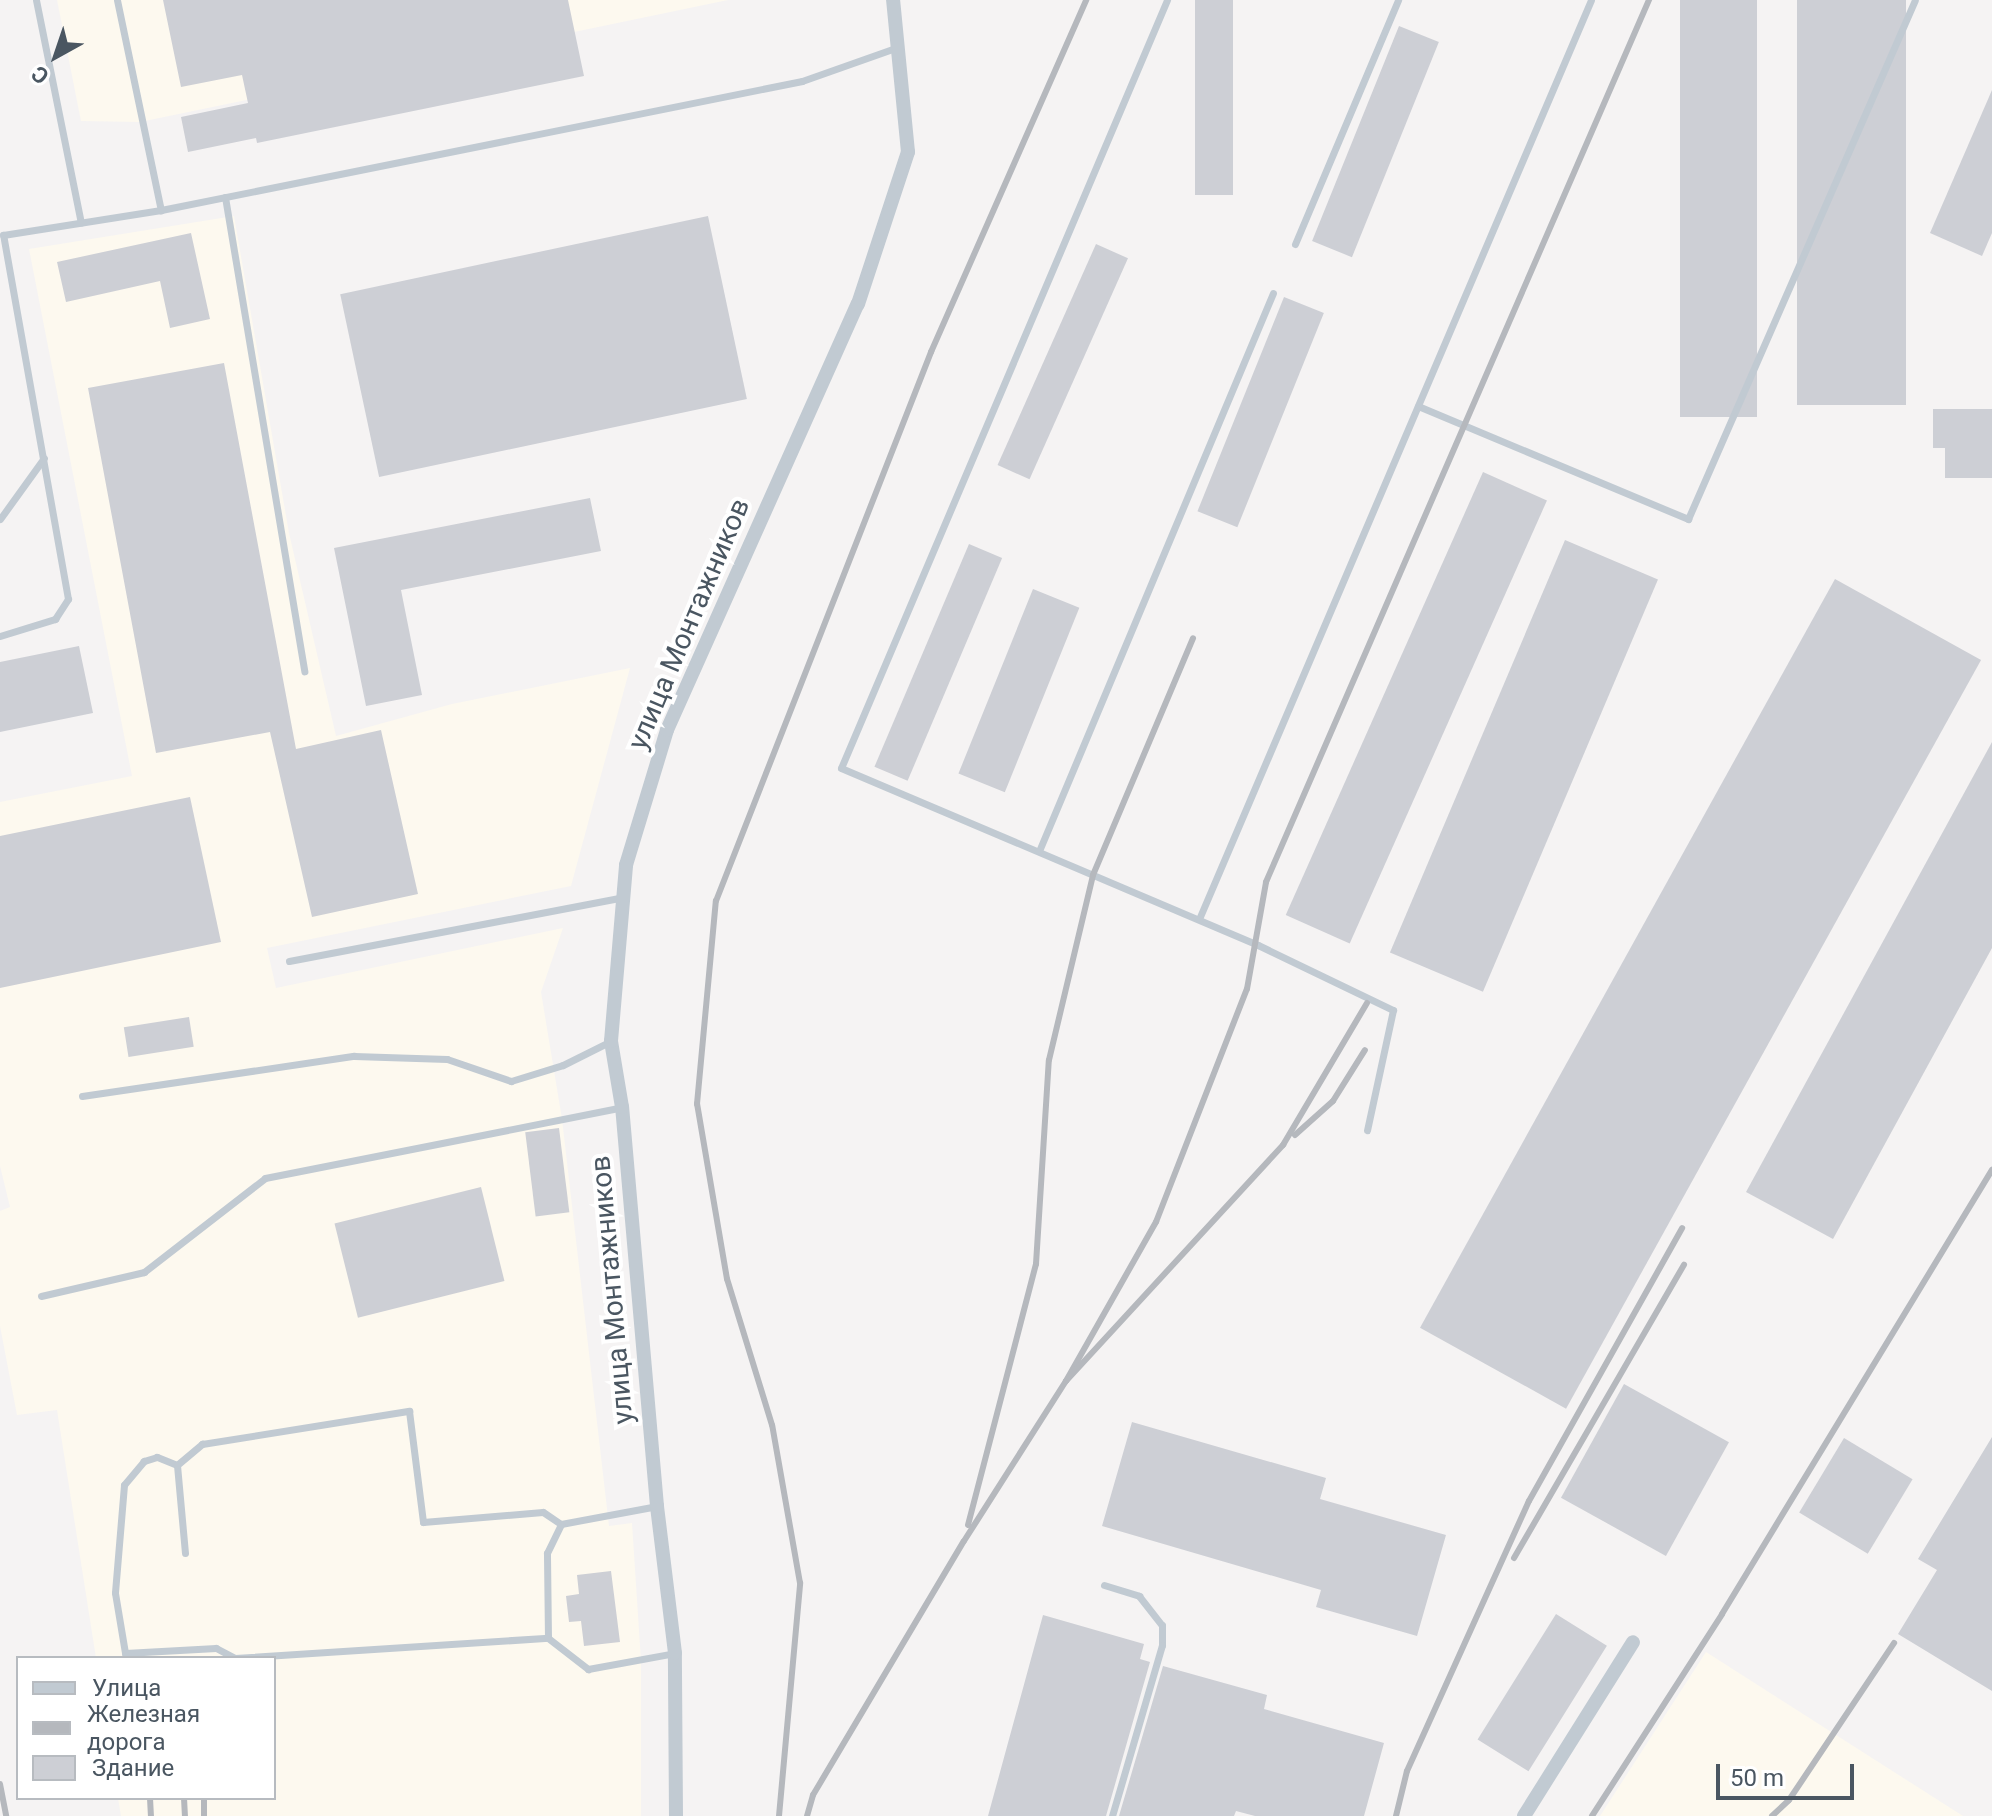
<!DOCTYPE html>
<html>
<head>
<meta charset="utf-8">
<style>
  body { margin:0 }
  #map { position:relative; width:1992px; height:1816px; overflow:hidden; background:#f5f3f3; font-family:Roboto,sans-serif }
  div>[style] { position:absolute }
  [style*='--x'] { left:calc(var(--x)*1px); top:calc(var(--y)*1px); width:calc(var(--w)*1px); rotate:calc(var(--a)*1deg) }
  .commercial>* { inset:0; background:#fdf9ef }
  .building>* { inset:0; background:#cdcfd5; transform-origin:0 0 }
  .service>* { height:7px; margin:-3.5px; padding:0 3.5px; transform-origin:3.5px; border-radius:3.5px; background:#c1cad2 }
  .minor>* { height:14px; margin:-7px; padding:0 7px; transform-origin:7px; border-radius:7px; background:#c1cad2 }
  .rail>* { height:6px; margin:-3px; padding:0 3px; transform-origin:3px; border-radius:3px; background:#b5b8bd }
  span { translate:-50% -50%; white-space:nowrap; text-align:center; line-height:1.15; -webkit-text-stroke:8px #fff; paint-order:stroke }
  .street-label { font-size:28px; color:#4a5661 }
  .legend { position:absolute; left:16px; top:1656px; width:260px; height:144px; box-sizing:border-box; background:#fff; border:2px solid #b7bbc0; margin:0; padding:10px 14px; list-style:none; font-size:24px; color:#4a5661 }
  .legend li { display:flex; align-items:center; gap:16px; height:40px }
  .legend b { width:40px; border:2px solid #b7bbc0 }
  .north { position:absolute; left:16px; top:16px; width:80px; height:80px; -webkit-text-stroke:6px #fff; paint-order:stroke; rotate:220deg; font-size:22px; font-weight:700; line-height:32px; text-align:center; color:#4a5661 }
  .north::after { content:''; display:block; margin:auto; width:28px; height:36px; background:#4a5661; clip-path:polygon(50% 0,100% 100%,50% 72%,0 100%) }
  .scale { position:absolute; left:1716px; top:1764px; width:138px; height:36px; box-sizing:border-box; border:4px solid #4a5661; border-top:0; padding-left:10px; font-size:24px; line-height:28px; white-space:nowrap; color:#4a5661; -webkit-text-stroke:6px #fff; paint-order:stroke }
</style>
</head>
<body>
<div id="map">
  <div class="commercial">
    <div style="clip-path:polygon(57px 0,728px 0,140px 122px,81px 121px)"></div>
    <div style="clip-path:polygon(234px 216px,289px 533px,336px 736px,452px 704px,630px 668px,571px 886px,267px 948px,276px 988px,563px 928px,541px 992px,562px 1119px,609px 1526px,632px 1523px,641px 1661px,641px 1816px,121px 1816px,118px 1798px,274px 1798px,274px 1658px,96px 1658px,57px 1410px,17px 1415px,0 1326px,0 1211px,10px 1207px,0 1166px,0 802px,132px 776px,29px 249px)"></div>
    <div style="clip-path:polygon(1706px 1652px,1963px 1816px,1600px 1816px)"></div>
  </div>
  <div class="building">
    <div style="clip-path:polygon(163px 0,568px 0,584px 76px,257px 143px,256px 138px,188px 152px,181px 117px,248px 103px,242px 75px,181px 87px)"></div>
    <div style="left:1195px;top:0;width:38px;height:195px"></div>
    <div style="left:1680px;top:0;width:77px;height:417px"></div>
    <div style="left:1797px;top:0;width:109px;height:405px"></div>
    <div style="left:1399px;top:26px;width:43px;height:232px;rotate:22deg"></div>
    <div style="clip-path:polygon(1992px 90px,1992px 233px,1982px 256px,1930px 233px)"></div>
    <div style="left:708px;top:216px;width:187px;height:376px;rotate:78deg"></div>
    <div style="clip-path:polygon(191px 233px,210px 319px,170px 328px,160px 281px,66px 302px,57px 262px)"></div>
    <div style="left:1096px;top:244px;width:35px;height:242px;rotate:24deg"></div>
    <div style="left:1284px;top:297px;width:43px;height:231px;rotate:22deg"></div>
    <div style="clip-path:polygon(224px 363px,296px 749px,381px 730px,418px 894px,312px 917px,270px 732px,156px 753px,88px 388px)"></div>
    <div style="clip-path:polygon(1933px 409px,1992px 409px,1992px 478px,1945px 478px,1945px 448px,1933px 448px)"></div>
    <div style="left:1483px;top:472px;width:70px;height:485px;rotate:24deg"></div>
    <div style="clip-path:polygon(590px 498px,601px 551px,401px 590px,422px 695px,366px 706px,334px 548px)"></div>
    <div style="left:1565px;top:540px;width:101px;height:448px;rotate:23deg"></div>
    <div style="left:969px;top:544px;width:36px;height:242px;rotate:23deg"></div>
    <div style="left:1835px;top:579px;width:167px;height:856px;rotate:29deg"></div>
    <div style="left:1033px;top:589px;width:50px;height:199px;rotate:22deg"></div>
    <div style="clip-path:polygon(79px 646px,93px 713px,0 732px,0 662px)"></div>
    <div style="clip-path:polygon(1992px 742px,1992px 948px,1833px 1239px,1746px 1192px)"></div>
    <div style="clip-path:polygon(190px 797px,221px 942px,0 988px,0 836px)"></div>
    <div style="left:189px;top:1017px;width:30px;height:66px;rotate:81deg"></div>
    <div style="left:559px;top:1128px;width:85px;height:34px;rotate:83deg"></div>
    <div style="left:481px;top:1187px;width:97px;height:151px;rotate:76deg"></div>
    <div style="left:1624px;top:1384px;width:120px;height:130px;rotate:29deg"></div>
    <div style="clip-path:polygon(1132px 1422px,1326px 1478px,1320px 1499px,1446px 1535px,1417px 1636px,1316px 1607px,1321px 1590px,1102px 1526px)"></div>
    <div style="clip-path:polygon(1992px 1437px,1992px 1691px,1898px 1634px,1937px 1570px,1918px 1559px)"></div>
    <div style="left:1844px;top:1438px;width:80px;height:87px;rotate:31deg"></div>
    <div style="clip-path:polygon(611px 1571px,620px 1642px,584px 1646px,581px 1621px,569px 1622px,566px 1596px,579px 1594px,577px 1575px)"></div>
    <div style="left:1556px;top:1614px;width:60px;height:148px;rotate:32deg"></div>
    <div style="clip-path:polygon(1043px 1615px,1144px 1644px,1140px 1659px,1150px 1662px,1106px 1816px,988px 1816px)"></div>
    <div style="clip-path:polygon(1163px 1666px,1267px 1695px,1264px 1709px,1384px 1743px,1364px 1816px,1255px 1816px,1236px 1811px,1234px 1816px,1119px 1816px)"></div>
  </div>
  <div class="service">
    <div style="--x:36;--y:0;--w:227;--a:78.6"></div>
    <div style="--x:117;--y:0;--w:215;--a:78.2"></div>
    <div style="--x:1167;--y:0;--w:834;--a:113"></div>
    <div style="--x:841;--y:768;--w:453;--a:23"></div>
    <div style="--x:1258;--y:945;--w:150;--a:25.7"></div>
    <div style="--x:1393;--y:1010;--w:123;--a:102.2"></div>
    <div style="--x:225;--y:197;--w:481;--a:80.5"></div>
    <div style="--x:1295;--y:244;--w:265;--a:-67.1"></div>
    <div style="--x:1418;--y:406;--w:293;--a:22.7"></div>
    <div style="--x:1688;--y:519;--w:566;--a:-66.38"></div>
    <div style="--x:0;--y:519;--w:75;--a:-54.2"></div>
    <div style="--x:0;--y:636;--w:58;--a:-17.2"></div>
    <div style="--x:55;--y:619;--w:24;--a:-57"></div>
    <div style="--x:68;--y:599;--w:370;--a:-100.1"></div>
    <div style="--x:3;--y:235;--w:160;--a:-9"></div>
    <div style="--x:161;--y:210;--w:654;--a:-11.38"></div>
    <div style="--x:802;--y:81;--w:99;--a:-19.5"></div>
    <div style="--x:1039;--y:851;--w:605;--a:-67.25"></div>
    <div style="--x:1199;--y:919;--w:999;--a:-66.9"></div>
    <div style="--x:289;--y:961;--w:340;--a:-10.8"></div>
    <div style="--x:82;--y:1096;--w:275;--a:-8.4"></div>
    <div style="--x:354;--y:1056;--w:93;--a:1.8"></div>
    <div style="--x:447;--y:1059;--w:68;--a:19"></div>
    <div style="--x:511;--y:1081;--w:54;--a:-17.1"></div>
    <div style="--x:563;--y:1065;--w:54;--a:-26.6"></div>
    <div style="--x:41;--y:1296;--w:106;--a:-13.1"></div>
    <div style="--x:144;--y:1272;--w:153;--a:-37.8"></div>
    <div style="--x:265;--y:1178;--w:364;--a:-11.2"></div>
    <div style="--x:177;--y:1465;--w:22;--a:-158"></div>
    <div style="--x:157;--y:1457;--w:14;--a:163"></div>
    <div style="--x:144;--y:1461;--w:31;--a:130"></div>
    <div style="--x:124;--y:1485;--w:108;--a:94.8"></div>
    <div style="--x:115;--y:1593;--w:61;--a:80.5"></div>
    <div style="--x:125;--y:1653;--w:91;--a:-3.1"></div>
    <div style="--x:216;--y:1648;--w:21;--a:28"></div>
    <div style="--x:235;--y:1658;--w:314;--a:-3.7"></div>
    <div style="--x:548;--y:1638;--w:51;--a:37.8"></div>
    <div style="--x:588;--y:1669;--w:88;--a:-10.4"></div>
    <div style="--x:185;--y:1553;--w:88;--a:-95.2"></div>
    <div style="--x:177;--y:1465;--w:33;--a:-40"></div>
    <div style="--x:202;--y:1444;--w:210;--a:-9.1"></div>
    <div style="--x:409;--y:1411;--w:112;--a:82.8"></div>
    <div style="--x:423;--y:1522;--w:120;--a:-4.8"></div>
    <div style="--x:543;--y:1512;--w:22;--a:34"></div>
    <div style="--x:561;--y:1524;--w:98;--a:-10.6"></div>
    <div style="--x:1104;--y:1585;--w:37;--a:17"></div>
    <div style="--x:1139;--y:1596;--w:37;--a:52"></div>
    <div style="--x:1162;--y:1625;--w:20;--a:90"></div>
    <div style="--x:1162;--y:1645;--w:178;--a:106.3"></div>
    <div style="--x:548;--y:1638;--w:85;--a:-90.7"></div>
    <div style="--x:547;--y:1553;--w:32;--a:-64"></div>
  </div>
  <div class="minor">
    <div style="--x:676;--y:1816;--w:163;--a:-90.4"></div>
    <div style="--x:675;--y:1653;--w:148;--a:-97"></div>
    <div style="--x:657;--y:1506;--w:401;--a:-95"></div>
    <div style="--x:622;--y:1107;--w:67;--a:-99.5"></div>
    <div style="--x:611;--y:1041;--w:177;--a:-85.1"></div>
    <div style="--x:626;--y:865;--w:141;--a:-73.1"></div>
    <div style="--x:667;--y:730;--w:467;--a:-65.9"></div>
    <div style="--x:858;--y:304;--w:160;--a:-71.8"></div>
    <div style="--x:908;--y:152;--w:153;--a:-95.6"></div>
    <div style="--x:1524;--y:1816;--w:205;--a:-57.9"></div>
  </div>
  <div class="rail">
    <div style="--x:1295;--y:1135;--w:51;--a:-41.8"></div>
    <div style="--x:1333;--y:1101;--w:60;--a:-57.9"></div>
    <div style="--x:1066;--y:1381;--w:183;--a:-60.5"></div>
    <div style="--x:1156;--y:1222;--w:250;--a:-68.7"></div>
    <div style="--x:1247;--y:989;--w:109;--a:-79.9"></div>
    <div style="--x:1266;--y:882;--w:962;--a:-66.53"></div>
    <div style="--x:968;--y:1525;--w:270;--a:-75.4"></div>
    <div style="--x:1036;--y:1264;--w:204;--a:-86.4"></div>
    <div style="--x:1049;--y:1060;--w:190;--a:-76.6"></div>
    <div style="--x:1093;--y:875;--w:257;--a:-67.1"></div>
    <div style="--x:1514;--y:1558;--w:339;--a:-59.9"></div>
    <div style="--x:0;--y:1784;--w:33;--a:79"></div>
    <div style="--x:150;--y:1798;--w:18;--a:87"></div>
    <div style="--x:184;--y:1798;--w:18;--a:87"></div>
    <div style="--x:204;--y:1816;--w:18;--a:-90"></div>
    <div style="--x:779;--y:1816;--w:234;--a:-84.8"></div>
    <div style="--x:800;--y:1583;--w:160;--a:-100"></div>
    <div style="--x:772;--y:1425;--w:153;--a:-107.1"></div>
    <div style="--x:727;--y:1279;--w:178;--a:-99.7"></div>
    <div style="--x:697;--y:1104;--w:204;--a:-84.7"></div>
    <div style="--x:716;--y:901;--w:590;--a:-68.61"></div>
    <div style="--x:931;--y:352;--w:385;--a:-66.2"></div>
    <div style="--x:807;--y:1816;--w:22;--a:-74"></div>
    <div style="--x:813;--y:1795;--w:295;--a:-59.3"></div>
    <div style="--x:964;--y:1541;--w:190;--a:-57.5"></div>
    <div style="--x:1066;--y:1381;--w:321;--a:-47.4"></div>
    <div style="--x:1283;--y:1145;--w:165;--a:-59.4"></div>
    <div style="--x:1396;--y:1816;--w:46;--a:-76.3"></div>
    <div style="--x:1407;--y:1771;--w:296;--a:-65.7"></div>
    <div style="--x:1529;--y:1501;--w:313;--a:-60.7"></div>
    <div style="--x:1592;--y:1816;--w:240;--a:-57.2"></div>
    <div style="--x:1722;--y:1614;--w:520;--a:-58.7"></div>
    <div style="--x:1772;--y:1816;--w:23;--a:-43"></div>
    <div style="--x:1789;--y:1800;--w:189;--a:-56.2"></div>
  </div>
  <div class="street-label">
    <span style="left:689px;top:624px;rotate:-67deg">улица Монтажников</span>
    <span style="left:612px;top:1290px;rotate:-95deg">улица Монтажников</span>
  </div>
  <ul class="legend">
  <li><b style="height:10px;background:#c1cad2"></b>Улица</li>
  <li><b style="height:10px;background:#b5b8bd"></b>Железная дорога</li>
  <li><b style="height:22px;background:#cdcfd5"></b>Здание</li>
  </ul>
  <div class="north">С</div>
  <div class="scale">50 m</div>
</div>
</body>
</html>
